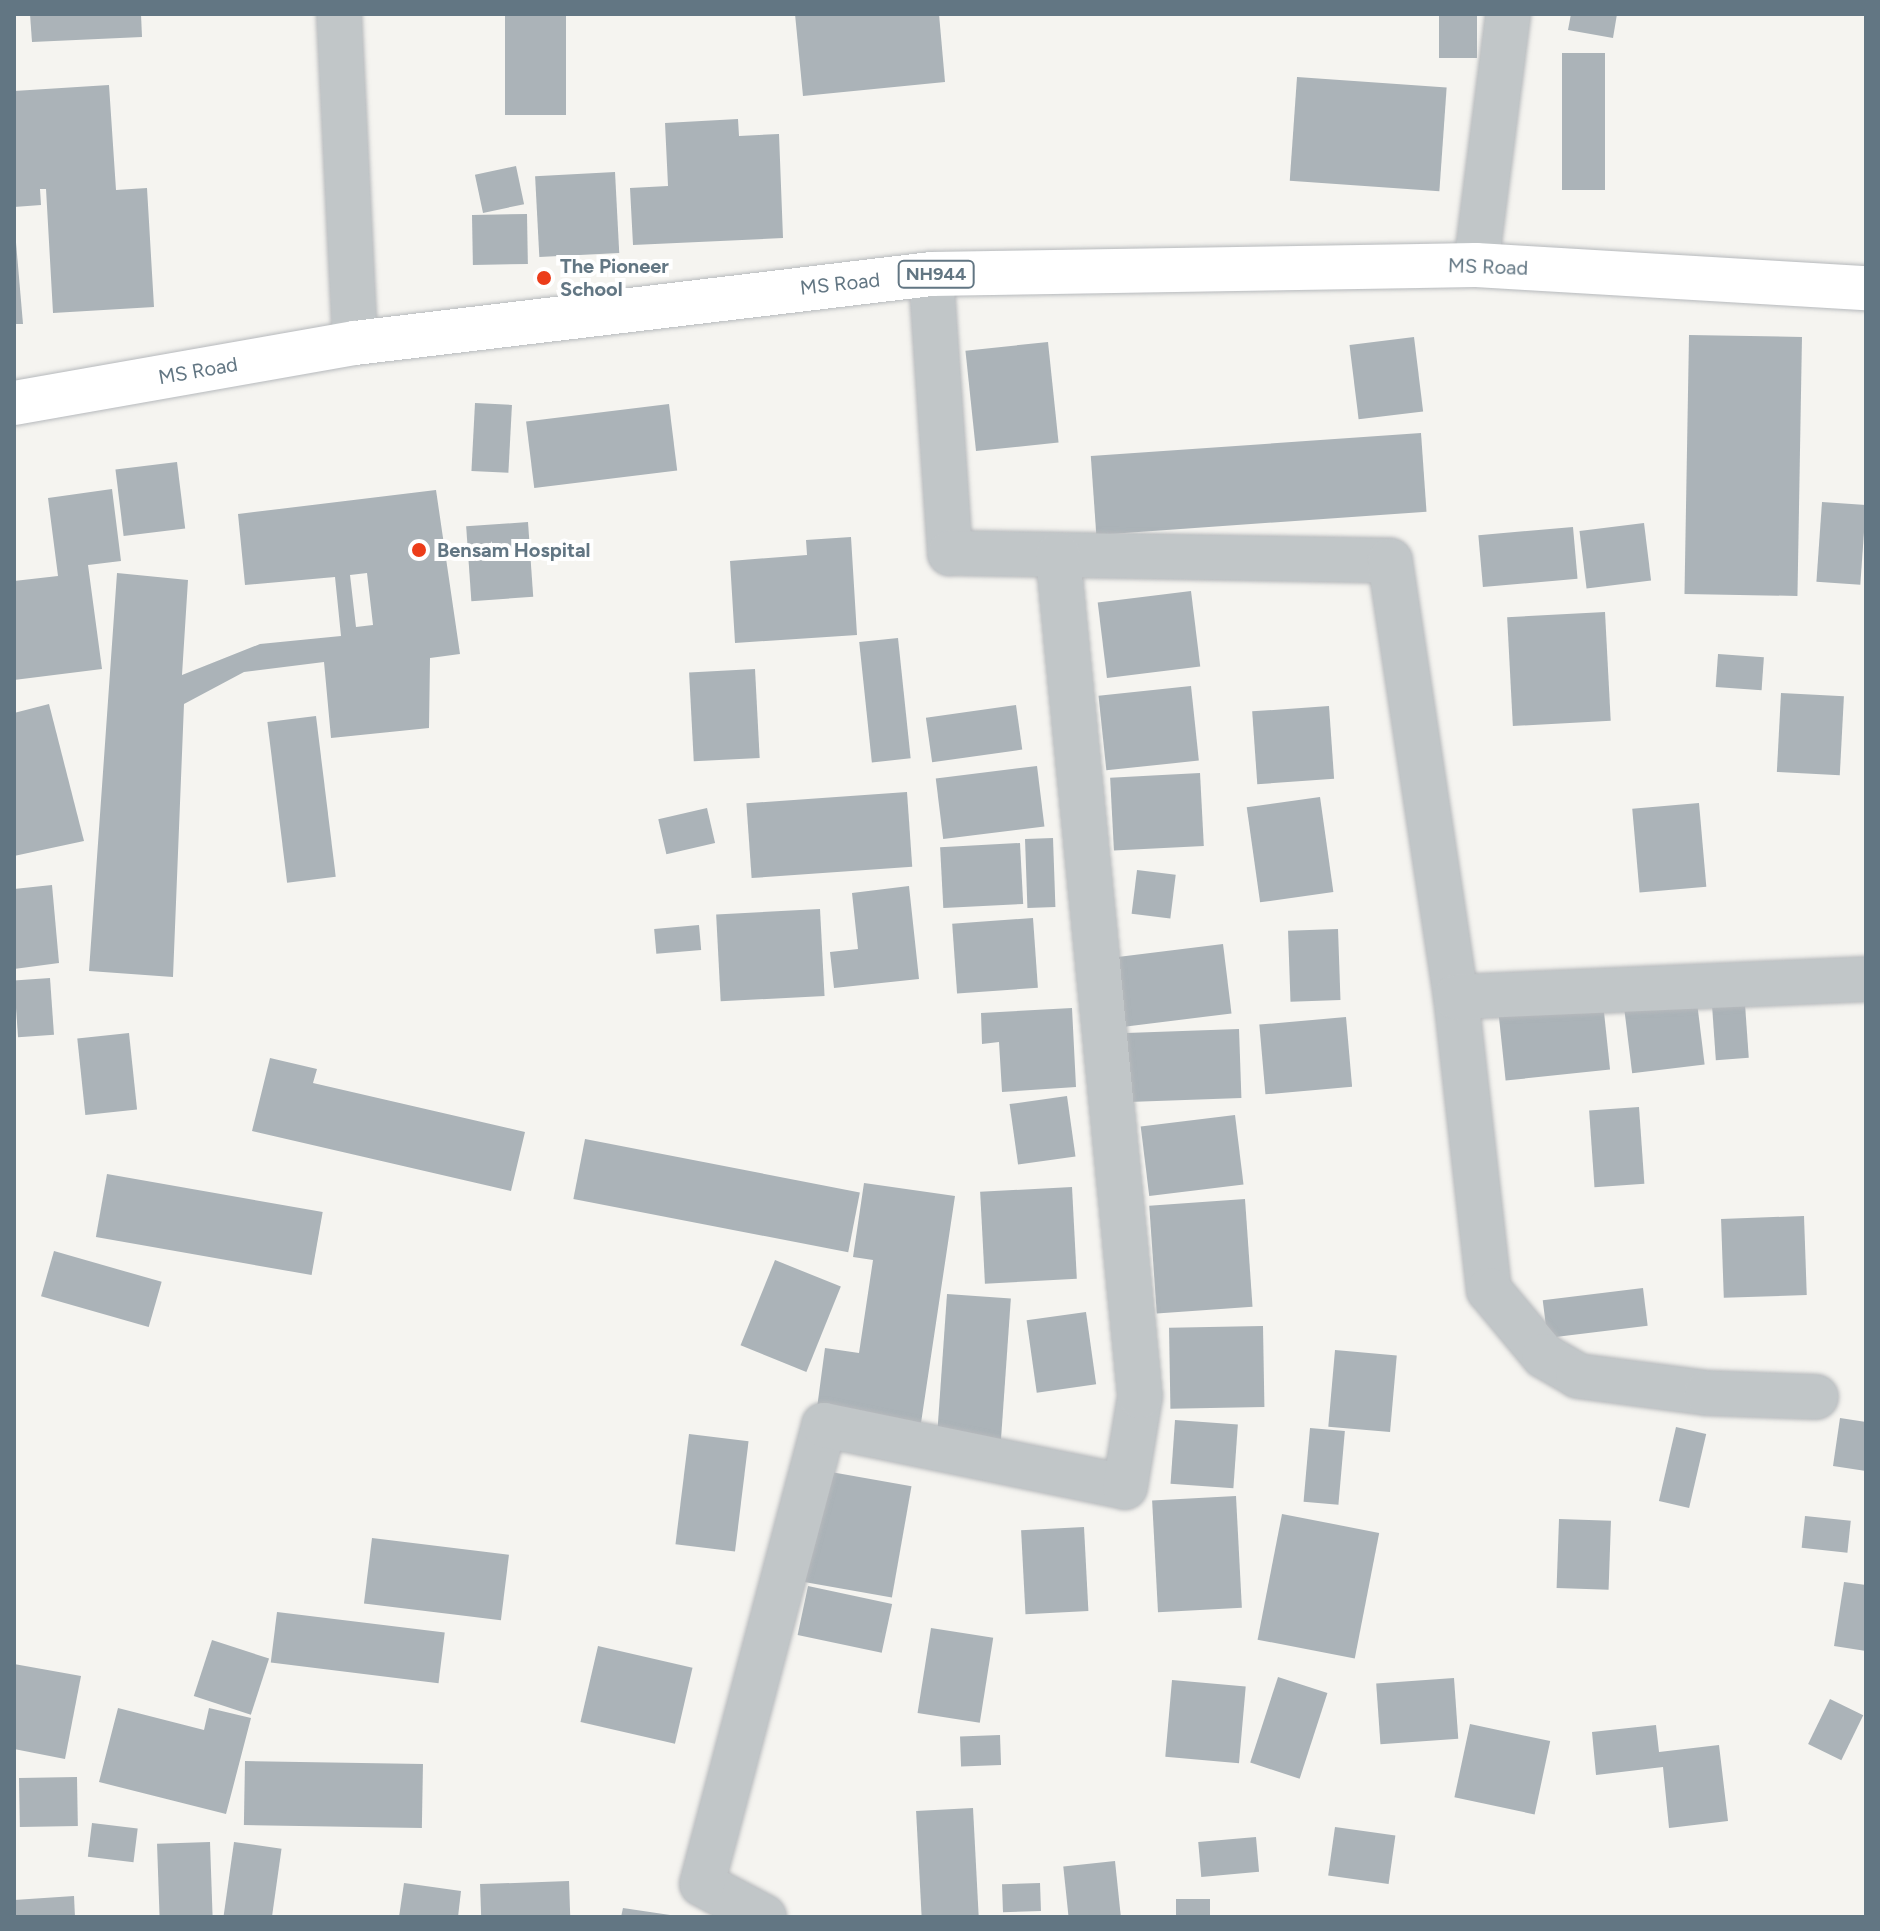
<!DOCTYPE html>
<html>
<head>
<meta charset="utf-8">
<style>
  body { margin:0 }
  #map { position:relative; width:1880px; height:1931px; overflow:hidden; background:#f5f4f0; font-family:Figtree,sans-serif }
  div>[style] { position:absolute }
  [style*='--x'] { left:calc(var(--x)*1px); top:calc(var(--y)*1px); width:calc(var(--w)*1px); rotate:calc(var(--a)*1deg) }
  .building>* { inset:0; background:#abb3b8; transform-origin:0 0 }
  .roads { filter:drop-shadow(0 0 2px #b6b9bc) drop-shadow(0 0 2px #b6b9bc) }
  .minor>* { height:44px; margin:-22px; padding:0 22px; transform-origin:22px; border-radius:22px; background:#c1c6c8 }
  .trunk>* { height:44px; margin:-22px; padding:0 22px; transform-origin:22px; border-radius:22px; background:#fff }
  .dots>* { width:22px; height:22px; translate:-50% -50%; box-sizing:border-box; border:4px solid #fff; border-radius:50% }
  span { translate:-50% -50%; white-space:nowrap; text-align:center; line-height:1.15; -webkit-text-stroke:8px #fff; paint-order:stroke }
  .shield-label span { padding:2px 6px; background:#fff; border:2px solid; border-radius:6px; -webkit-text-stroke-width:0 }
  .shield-label { font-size:18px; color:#627683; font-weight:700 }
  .poi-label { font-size:20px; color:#627683; font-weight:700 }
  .left { translate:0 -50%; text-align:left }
  .street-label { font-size:20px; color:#627683 }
  .frame { position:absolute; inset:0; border:16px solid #627683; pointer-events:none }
</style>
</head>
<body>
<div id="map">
  <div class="building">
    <div style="clip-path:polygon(30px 14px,141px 14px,142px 37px,32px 42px)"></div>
    <div style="left:505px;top:14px;width:61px;height:101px"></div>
    <div style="clip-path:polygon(795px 14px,939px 14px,945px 82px,803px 96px)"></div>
    <div style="left:1439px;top:14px;width:38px;height:44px"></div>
    <div style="clip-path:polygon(1571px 14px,1617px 14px,1613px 38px,1568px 30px)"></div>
    <div style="left:1562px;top:53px;width:43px;height:137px"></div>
    <div style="left:1297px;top:77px;width:150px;height:104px;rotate:4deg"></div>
    <div style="clip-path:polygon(109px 85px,116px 190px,147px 188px,154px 307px,53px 313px,46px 189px,40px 189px,41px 205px,14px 207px,14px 91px)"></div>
    <div style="clip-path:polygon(738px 119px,739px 136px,779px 134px,783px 238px,633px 245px,630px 188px,668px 186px,665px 123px)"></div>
    <div style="left:516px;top:166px;width:39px;height:42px;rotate:78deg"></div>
    <div style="left:615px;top:172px;width:81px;height:80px;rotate:87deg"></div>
    <div style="left:527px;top:214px;width:50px;height:55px;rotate:89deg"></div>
    <div style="clip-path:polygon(14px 219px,23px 324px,14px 324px)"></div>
    <div style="left:1689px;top:335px;width:113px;height:259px;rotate:1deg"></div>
    <div style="left:1414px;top:337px;width:75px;height:65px;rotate:83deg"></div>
    <div style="left:1048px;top:342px;width:101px;height:83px;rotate:84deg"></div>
    <div style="left:475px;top:403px;width:37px;height:68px;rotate:3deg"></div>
    <div style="left:669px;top:404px;width:67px;height:144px;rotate:83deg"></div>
    <div style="left:1421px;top:433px;width:79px;height:331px;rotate:86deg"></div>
    <div style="left:177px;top:462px;width:67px;height:62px;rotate:83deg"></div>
    <div style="clip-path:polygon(112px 489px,121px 561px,88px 565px,102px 669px,14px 680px,14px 581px,58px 576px,48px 498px)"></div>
    <div style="clip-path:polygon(evenodd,436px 490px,460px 654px,430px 658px,429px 728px,331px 738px,324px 662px,244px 672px,184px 704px,173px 977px,89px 971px,117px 573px,188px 580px,182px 675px,260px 644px,341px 636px,335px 577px,245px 585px,238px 514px,436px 490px,367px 573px,373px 625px,356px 627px,350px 575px,367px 573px)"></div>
    <div style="left:1822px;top:502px;width:44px;height:80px;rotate:4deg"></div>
    <div style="left:528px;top:522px;width:75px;height:62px;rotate:86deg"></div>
    <div style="left:1644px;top:523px;width:58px;height:65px;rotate:83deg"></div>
    <div style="left:1573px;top:527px;width:52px;height:95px;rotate:85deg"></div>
    <div style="clip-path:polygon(851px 537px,857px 635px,735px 643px,730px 561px,807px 555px,806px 540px)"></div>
    <div style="left:1191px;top:591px;width:76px;height:94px;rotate:83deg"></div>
    <div style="left:1605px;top:612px;width:109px;height:98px;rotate:87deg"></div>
    <div style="left:898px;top:638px;width:121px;height:39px;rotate:84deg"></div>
    <div style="left:1718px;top:654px;width:46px;height:33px;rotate:4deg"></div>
    <div style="left:755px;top:669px;width:89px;height:66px;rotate:87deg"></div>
    <div style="left:1191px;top:686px;width:75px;height:93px;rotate:84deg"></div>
    <div style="left:1781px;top:693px;width:63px;height:79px;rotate:3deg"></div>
    <div style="clip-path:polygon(49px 704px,84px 841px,14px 856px,14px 713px)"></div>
    <div style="left:1016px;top:705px;width:45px;height:91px;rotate:82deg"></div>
    <div style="left:1329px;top:706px;width:73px;height:77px;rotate:86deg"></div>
    <div style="left:316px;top:716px;width:162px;height:49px;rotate:83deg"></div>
    <div style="left:1037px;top:766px;width:61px;height:102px;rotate:83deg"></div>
    <div style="left:1200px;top:773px;width:73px;height:90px;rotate:87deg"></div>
    <div style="left:907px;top:792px;width:75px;height:161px;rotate:86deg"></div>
    <div style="left:1320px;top:797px;width:96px;height:74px;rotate:82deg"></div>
    <div style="left:1699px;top:803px;width:84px;height:67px;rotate:85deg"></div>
    <div style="left:707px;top:808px;width:36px;height:50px;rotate:77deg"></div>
    <div style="left:1053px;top:838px;width:69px;height:28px;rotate:88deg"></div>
    <div style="left:1020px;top:843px;width:61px;height:80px;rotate:87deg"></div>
    <div style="left:1137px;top:870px;width:39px;height:44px;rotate:7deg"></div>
    <div style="clip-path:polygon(52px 885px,59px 963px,14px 969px,14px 889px)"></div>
    <div style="clip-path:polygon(909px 886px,919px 979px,834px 988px,830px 952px,858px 949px,852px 893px)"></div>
    <div style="left:820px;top:909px;width:87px;height:104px;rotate:87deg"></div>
    <div style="left:1033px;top:918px;width:70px;height:81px;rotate:86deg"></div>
    <div style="left:699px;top:925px;width:25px;height:45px;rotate:85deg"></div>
    <div style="left:1338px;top:929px;width:71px;height:50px;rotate:88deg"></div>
    <div style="left:1223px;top:944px;width:70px;height:108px;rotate:83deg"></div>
    <div style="left:50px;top:978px;width:57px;height:36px;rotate:86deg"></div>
    <div style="left:1695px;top:986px;width:79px;height:73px;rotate:83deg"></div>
    <div style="left:1602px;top:993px;width:77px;height:105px;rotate:84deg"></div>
    <div style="left:1745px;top:1004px;width:54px;height:33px;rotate:86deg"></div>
    <div style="clip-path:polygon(1072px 1008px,1076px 1087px,1002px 1092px,999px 1042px,982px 1044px,981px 1013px)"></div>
    <div style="left:1346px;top:1017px;width:70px;height:87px;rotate:85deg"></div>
    <div style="left:1239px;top:1029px;width:69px;height:113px;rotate:88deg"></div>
    <div style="left:129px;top:1033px;width:77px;height:52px;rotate:84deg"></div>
    <div style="clip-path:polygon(270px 1058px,317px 1069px,313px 1083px,525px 1132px,511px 1191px,252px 1131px)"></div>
    <div style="left:1067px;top:1096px;width:61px;height:58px;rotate:82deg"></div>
    <div style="left:1639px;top:1107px;width:77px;height:50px;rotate:86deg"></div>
    <div style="left:1235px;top:1115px;width:70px;height:95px;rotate:83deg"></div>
    <div style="left:585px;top:1139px;width:280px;height:61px;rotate:11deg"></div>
    <div style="left:107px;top:1174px;width:219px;height:64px;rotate:10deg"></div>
    <div style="clip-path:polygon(864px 1183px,955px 1196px,921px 1423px,817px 1408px,825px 1348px,859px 1353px,873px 1260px,853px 1257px)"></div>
    <div style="left:1072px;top:1187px;width:92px;height:92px;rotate:87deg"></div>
    <div style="left:1245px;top:1199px;width:108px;height:96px;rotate:86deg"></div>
    <div style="left:1804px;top:1216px;width:79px;height:83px;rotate:88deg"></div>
    <div style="left:54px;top:1251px;width:112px;height:47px;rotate:16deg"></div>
    <div style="left:775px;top:1260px;width:71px;height:92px;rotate:22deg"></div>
    <div style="left:1643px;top:1288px;width:38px;height:101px;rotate:83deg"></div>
    <div style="left:947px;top:1294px;width:64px;height:149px;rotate:4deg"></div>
    <div style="left:1086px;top:1312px;width:73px;height:60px;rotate:82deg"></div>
    <div style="left:1263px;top:1326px;width:81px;height:94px;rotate:89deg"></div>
    <div style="left:1335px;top:1350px;width:62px;height:77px;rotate:5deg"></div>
    <div style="clip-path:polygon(1840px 1418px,1866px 1422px,1866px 1471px,1833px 1466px)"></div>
    <div style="left:1175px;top:1420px;width:63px;height:64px;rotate:4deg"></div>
    <div style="left:1676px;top:1427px;width:31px;height:76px;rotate:13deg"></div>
    <div style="left:1310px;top:1428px;width:35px;height:74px;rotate:5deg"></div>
    <div style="left:689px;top:1434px;width:60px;height:111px;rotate:7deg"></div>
    <div style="left:814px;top:1469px;width:99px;height:113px;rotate:10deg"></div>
    <div style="left:1236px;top:1496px;width:112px;height:84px;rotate:87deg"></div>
    <div style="left:1282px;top:1514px;width:99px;height:128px;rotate:11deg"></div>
    <div style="left:1805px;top:1516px;width:46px;height:32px;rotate:6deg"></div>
    <div style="left:1559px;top:1519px;width:52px;height:69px;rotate:2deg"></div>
    <div style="left:1084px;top:1527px;width:84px;height:63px;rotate:87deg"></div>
    <div style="left:372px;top:1538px;width:138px;height:66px;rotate:7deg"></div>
    <div style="clip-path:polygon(1844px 1582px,1866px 1585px,1866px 1651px,1834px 1646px)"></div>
    <div style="left:808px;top:1586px;width:86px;height:50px;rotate:12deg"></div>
    <div style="left:277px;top:1612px;width:169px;height:51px;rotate:7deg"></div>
    <div style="left:931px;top:1628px;width:63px;height:86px;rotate:9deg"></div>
    <div style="left:212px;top:1640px;width:60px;height:59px;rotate:18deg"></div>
    <div style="left:598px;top:1646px;width:97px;height:78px;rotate:13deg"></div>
    <div style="clip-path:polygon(14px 1664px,81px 1676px,65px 1759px,14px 1749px)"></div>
    <div style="left:1278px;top:1677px;width:52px;height:90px;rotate:18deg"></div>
    <div style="left:1454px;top:1678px;width:61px;height:78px;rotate:86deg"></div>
    <div style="left:1172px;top:1680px;width:74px;height:77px;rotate:5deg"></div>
    <div style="left:1830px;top:1699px;width:37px;height:50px;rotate:26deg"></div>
    <div style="clip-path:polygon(118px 1708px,204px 1730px,209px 1708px,251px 1718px,226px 1814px,99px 1782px)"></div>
    <div style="left:1470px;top:1724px;width:82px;height:75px;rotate:12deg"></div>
    <div style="clip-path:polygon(1656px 1725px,1659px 1752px,1719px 1745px,1728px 1821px,1669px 1828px,1663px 1767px,1596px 1775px,1592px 1732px)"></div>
    <div style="left:1000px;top:1735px;width:30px;height:40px;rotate:88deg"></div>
    <div style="left:245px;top:1761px;width:178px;height:64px;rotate:1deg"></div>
    <div style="left:77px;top:1777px;width:49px;height:58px;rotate:89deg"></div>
    <div style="left:973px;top:1808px;width:109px;height:57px;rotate:87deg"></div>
    <div style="left:92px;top:1823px;width:46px;height:34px;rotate:7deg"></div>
    <div style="left:1335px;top:1827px;width:61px;height:49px;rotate:8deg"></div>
    <div style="left:1256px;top:1837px;width:35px;height:58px;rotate:85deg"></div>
    <div style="left:210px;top:1842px;width:75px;height:53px;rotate:88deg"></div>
    <div style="left:234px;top:1842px;width:48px;height:76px;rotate:8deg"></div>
    <div style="left:1115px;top:1861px;width:56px;height:52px;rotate:84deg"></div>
    <div style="left:569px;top:1881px;width:36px;height:89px;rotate:88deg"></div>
    <div style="clip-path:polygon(404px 1883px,461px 1891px,458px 1917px,399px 1917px)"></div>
    <div style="left:1040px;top:1883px;width:28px;height:38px;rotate:88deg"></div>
    <div style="clip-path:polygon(74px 1896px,75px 1917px,14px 1917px,14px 1900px)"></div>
    <div style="left:1176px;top:1899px;width:34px;height:18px"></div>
    <div style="clip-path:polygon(623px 1908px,670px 1915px,670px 1917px,621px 1917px)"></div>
  </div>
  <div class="roads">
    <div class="minor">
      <div style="--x:339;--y:14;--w:329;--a:87.2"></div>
      <div style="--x:1476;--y:265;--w:253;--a:-82.7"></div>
      <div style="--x:931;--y:274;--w:280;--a:86.1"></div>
      <div style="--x:950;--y:553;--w:440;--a:1"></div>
      <div style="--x:1390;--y:561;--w:441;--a:81.4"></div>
      <div style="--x:1456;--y:997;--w:295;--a:83.6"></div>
      <div style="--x:1489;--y:1290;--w:86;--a:50.2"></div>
      <div style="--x:1544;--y:1356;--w:39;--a:30"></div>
      <div style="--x:1578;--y:1376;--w:130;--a:7.5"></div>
      <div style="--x:1707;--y:1393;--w:109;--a:2.1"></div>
      <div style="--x:1456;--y:997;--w:410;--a:-2.5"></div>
      <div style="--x:764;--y:1917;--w:70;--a:-152"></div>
      <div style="--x:702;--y:1884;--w:475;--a:-75.1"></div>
      <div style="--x:824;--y:1425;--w:307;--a:11.6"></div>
      <div style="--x:1125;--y:1487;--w:92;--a:-80.6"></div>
      <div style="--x:1140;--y:1396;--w:845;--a:-95.57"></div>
    </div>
    <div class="trunk">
      <div style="--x:14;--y:403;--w:346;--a:-10"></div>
      <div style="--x:355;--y:343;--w:580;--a:-6.83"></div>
      <div style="--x:931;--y:274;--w:545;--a:-0.95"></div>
      <div style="--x:1476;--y:265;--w:391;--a:3.4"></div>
    </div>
  </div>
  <div class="dots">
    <div style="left:544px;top:278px;background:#ec3c19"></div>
    <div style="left:419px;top:550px;background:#ec3c19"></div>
  </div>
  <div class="shield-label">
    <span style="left:936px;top:274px">NH944</span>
  </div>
  <div class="poi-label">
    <span class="left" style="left:560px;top:278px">The Pioneer<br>School</span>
    <span class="left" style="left:437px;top:550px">Bensam Hospital</span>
  </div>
  <div class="street-label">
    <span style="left:1488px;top:267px;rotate:2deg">MS Road</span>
    <span style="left:840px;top:284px;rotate:-6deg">MS Road</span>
    <span style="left:198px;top:371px;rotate:-10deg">MS Road</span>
  </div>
  <div class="frame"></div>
</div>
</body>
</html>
